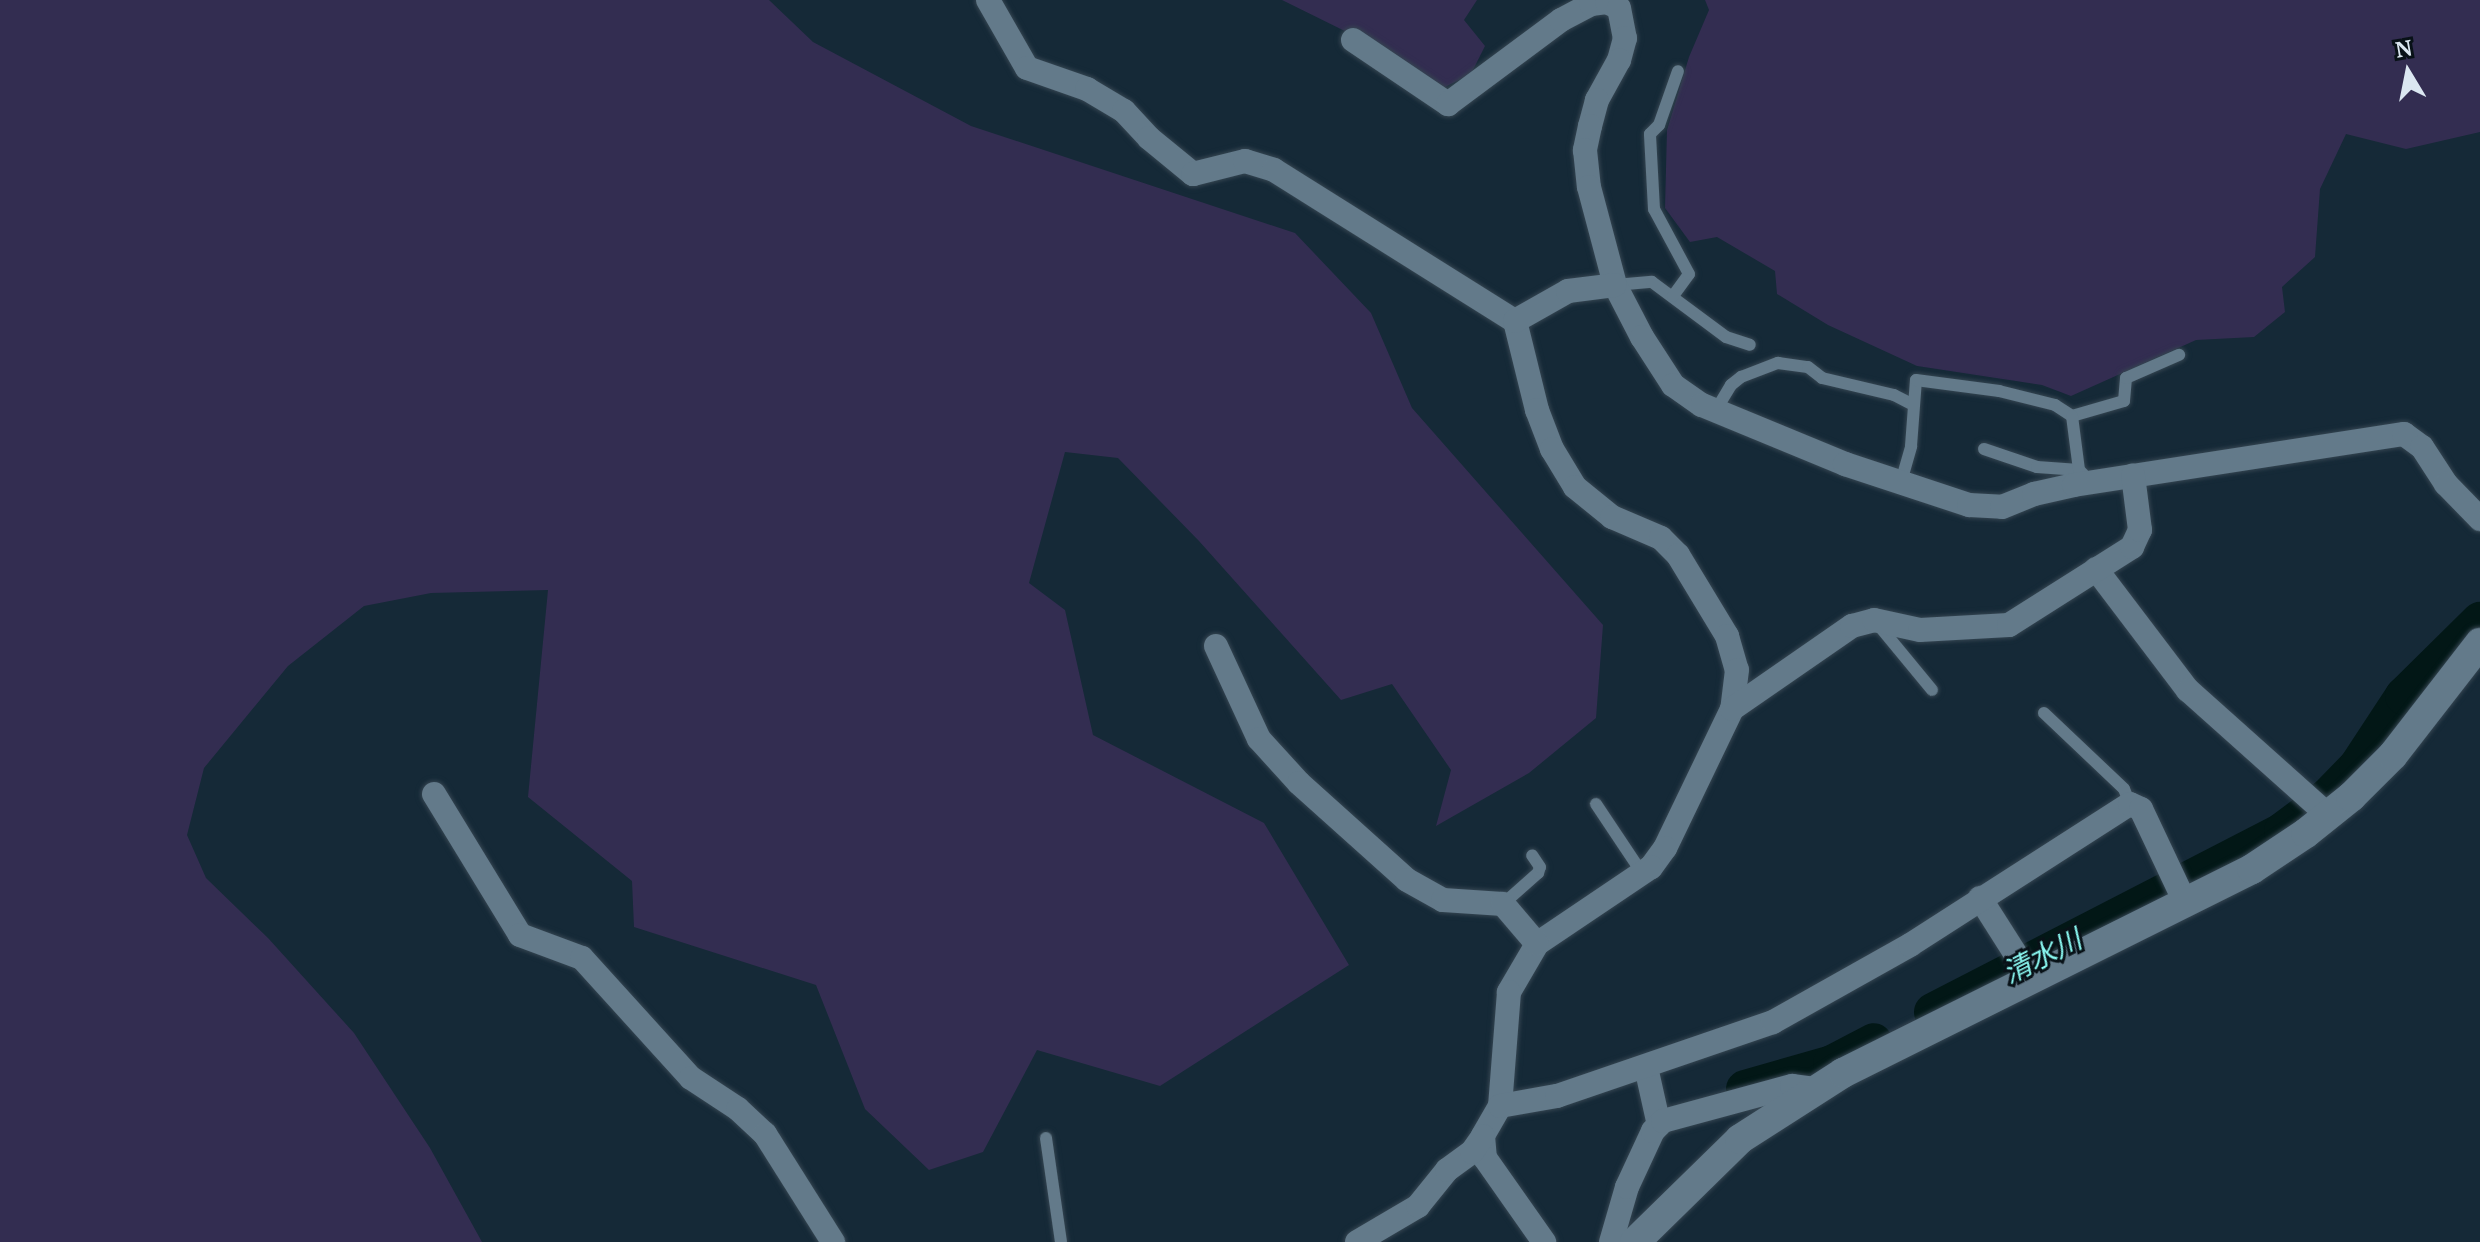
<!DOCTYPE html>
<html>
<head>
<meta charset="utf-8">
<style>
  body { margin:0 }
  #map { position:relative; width:2480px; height:1242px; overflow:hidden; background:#152937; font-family:"PT Serif","Noto Sans JP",serif }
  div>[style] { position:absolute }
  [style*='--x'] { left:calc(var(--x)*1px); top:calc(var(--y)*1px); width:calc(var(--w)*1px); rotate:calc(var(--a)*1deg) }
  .green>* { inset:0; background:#332d51 }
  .river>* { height:38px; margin:-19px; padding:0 19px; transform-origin:19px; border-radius:19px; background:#021716 }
  .roads { filter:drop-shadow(0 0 2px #354551) drop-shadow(0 0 2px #354551) }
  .service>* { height:12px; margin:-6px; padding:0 6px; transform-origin:6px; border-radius:6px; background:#637a8a }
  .minor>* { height:24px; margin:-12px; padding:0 12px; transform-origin:12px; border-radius:12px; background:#637a8a }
  .tertiary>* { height:30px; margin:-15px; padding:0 15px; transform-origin:15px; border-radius:15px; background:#637a8a }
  span { translate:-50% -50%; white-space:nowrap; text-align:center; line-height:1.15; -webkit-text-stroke:6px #081117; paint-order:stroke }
  .water-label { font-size:28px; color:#8af8f1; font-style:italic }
  .north { position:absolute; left:2368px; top:32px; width:80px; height:80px; -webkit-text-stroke:6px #081117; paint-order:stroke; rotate:350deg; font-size:22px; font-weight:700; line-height:32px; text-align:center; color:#dbe7f1 }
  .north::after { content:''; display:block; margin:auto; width:28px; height:36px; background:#dbe7f1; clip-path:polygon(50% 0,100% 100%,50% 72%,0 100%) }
</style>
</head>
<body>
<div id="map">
  <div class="green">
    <div style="clip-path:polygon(0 0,769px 0,813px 42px,971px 126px,1295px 233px,1371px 313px,1412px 408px,1603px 625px,1596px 718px,1529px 773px,1436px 826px,1451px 770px,1392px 684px,1341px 700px,1199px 541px,1118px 458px,1065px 452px,1029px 583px,1065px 610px,1093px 735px,1264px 823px,1349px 965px,1160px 1086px,1037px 1050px,983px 1152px,929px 1170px,865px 1109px,816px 985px,634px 927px,632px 881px,528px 797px,548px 590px,431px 593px,364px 606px,288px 666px,204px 768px,187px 835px,206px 878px,268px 938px,354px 1033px,430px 1148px,482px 1242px,0 1242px)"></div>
    <div style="clip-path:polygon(1282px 0,1477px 0,1464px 20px,1485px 46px,1471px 74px,1443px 88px,1367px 42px)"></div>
    <div style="clip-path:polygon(1705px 0,2480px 0,2480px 132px,2406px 149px,2346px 134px,2320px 189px,2315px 257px,2282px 287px,2285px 312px,2254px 337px,2196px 340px,2071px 396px,2042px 385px,1917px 366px,1828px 325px,1777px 294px,1775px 271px,1717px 237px,1690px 242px,1665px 208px,1667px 130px,1689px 57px,1709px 10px)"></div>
  </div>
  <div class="river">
    <div style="--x:1933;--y:1012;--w:394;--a:-27.3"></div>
    <div style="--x:2283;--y:831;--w:56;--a:-37.1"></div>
    <div style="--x:2328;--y:797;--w:43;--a:-45.9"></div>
    <div style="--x:2358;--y:766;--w:84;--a:-56.7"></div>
    <div style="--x:2404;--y:696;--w:107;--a:-44.6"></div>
    <div style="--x:1745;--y:1089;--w:91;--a:-16"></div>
    <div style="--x:1832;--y:1064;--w:47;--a:-27.6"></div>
  </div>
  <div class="roads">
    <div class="service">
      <div style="--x:1615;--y:285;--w:37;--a:-5"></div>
      <div style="--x:1652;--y:282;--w:92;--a:36.6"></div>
      <div style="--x:1726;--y:337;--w:25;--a:18"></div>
      <div style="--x:1673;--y:296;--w:27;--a:-54"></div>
      <div style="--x:1689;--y:274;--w:74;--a:-118.3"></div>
      <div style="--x:1654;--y:209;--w:75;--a:-93.1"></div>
      <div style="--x:1650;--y:134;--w:13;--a:-45"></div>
      <div style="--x:1659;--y:125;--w:57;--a:-70.6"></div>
      <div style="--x:1716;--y:410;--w:29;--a:-59"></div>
      <div style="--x:1731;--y:385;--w:13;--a:-39"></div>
      <div style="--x:1741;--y:377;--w:40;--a:-21"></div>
      <div style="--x:1778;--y:363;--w:30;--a:8"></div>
      <div style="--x:1808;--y:367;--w:18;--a:38"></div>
      <div style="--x:1822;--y:378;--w:74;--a:13.3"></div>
      <div style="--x:1894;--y:395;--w:20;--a:27"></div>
      <div style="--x:2072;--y:416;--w:54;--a:-16.1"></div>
      <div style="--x:2124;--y:401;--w:23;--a:-85"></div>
      <div style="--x:2126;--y:378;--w:58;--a:-23.5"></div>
      <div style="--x:1984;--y:449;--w:56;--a:18.8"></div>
      <div style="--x:2037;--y:467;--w:42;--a:4.1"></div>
      <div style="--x:2079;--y:470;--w:6;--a:45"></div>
      <div style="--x:1901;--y:482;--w:37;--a:-74"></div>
      <div style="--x:1911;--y:446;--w:66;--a:-85.7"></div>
      <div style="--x:1916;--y:380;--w:84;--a:7.5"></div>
      <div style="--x:1999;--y:391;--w:58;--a:14"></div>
      <div style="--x:2055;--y:405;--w:20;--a:33"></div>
      <div style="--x:2072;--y:416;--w:54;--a:82.6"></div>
      <div style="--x:1876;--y:622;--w:88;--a:50.5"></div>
      <div style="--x:2044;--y:713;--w:110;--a:43.5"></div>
      <div style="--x:2124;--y:789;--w:16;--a:68"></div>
      <div style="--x:1596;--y:804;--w:83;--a:56.3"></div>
      <div style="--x:1503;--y:904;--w:47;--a:-41.5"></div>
      <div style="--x:1538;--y:873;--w:6;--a:-72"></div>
      <div style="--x:1540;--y:867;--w:14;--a:-124"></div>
      <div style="--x:1046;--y:1138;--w:105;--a:81.8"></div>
    </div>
    <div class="minor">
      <div style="--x:988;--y:0;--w:78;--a:60.2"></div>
      <div style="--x:1027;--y:68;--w:64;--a:19.3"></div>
      <div style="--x:1087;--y:89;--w:43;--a:30.7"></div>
      <div style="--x:1124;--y:111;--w:37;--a:47"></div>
      <div style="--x:1149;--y:138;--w:57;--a:39.3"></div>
      <div style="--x:1193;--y:174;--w:54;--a:-14"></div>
      <div style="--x:1245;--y:161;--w:30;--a:17"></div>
      <div style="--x:1274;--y:170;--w:284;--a:32.1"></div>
      <div style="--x:1515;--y:321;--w:92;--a:76.1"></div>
      <div style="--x:1537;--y:410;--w:42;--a:69"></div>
      <div style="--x:1552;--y:449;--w:44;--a:58.8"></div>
      <div style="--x:1575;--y:487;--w:48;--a:39"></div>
      <div style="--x:1612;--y:517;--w:53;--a:23.2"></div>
      <div style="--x:1661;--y:538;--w:24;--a:45"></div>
      <div style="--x:1678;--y:555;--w:95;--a:58.8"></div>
      <div style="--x:1727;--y:636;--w:35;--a:74"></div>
      <div style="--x:1737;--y:670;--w:39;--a:97"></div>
      <div style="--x:1732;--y:709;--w:154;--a:115.7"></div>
      <div style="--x:1665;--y:848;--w:24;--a:126"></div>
      <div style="--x:1651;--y:867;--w:138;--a:146"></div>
      <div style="--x:1537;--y:944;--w:56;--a:120.3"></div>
      <div style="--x:1509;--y:992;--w:114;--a:94.5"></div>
      <div style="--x:1500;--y:1106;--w:34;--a:120"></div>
      <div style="--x:1483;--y:1136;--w:22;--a:85"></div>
      <div style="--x:1485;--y:1158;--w:103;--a:54.9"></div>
      <div style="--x:1353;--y:40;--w:115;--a:34"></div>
      <div style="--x:1448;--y:104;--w:141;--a:-36.6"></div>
      <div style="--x:1561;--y:20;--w:34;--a:-28"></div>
      <div style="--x:1591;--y:4;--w:16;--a:-7"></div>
      <div style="--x:1607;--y:2;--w:13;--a:27"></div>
      <div style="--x:1619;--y:8;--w:31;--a:79"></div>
      <div style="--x:1625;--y:38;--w:23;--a:105"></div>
      <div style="--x:1619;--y:60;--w:46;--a:118.8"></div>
      <div style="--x:1597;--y:100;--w:27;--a:105"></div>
      <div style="--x:1590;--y:126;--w:25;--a:102"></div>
      <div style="--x:1585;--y:150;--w:37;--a:84"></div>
      <div style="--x:1589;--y:187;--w:101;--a:75.1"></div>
      <div style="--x:1615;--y:285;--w:59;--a:62.6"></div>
      <div style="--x:1642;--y:337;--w:57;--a:57.1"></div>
      <div style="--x:1673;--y:385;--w:35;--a:35"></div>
      <div style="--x:1702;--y:405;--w:155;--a:22.4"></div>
      <div style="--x:1845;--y:464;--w:131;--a:18.3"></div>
      <div style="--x:1969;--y:505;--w:33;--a:3"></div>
      <div style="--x:2002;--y:507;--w:35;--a:-22"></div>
      <div style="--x:2034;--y:494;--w:41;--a:-12.7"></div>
      <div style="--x:2074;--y:485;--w:334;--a:-8.8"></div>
      <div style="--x:2404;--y:434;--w:22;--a:36"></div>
      <div style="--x:2422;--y:447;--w:44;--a:57"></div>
      <div style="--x:2446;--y:484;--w:49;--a:45.8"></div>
      <div style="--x:1515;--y:321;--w:61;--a:-29.5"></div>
      <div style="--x:1568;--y:291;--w:47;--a:-7.3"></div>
      <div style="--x:2096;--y:569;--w:152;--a:52.8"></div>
      <div style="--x:2188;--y:690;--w:188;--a:41.8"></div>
      <div style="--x:1216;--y:646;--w:102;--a:65.2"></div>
      <div style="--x:1259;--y:739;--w:59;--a:47.7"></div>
      <div style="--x:1299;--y:783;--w:145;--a:41.9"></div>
      <div style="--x:1407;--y:880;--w:41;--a:29.1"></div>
      <div style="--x:1443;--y:900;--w:60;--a:3.8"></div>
      <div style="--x:1503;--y:904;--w:52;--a:49.6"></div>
      <div style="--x:1732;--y:709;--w:146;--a:-34.7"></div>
      <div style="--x:1852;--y:626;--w:23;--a:-15"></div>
      <div style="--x:1874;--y:620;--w:47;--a:12.3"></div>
      <div style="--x:1920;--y:630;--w:89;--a:-3.2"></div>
      <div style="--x:2009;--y:625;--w:146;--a:-32.4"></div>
      <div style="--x:2132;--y:547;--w:19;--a:-65"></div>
      <div style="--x:2140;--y:530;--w:55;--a:-97.3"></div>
      <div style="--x:434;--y:794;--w:165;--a:58.6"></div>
      <div style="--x:520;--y:935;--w:66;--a:20.4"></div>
      <div style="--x:582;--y:958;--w:162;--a:47.8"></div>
      <div style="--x:691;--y:1078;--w:56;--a:33.4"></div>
      <div style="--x:738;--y:1109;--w:37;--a:43"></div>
      <div style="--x:765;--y:1134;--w:128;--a:57.8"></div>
      <div style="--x:1980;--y:898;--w:97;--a:57.6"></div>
      <div style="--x:1646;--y:1067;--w:59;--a:77.4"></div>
      <div style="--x:1500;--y:1106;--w:58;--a:-10"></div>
      <div style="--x:1557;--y:1096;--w:228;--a:-18.9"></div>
      <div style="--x:1773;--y:1022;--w:157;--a:-29.3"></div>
      <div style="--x:1910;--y:945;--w:261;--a:-32.7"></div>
      <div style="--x:2130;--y:804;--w:12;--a:24"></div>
      <div style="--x:2141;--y:809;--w:103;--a:64.7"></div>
      <div style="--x:1357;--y:1242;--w:71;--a:-30.5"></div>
      <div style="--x:1418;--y:1206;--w:46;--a:-51.1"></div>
      <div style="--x:1447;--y:1170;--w:31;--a:-36"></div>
      <div style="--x:1472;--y:1152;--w:19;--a:-55"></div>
      <div style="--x:1611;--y:1242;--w:57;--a:-73.8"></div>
      <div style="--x:1627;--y:1187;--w:62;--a:-65.1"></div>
      <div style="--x:1653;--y:1131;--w:14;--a:-45"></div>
      <div style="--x:1663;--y:1121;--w:134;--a:-15.2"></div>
      <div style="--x:1792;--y:1086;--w:25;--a:7"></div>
    </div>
    <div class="tertiary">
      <div style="--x:1635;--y:1242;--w:147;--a:-44.4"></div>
      <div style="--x:1740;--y:1139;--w:122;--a:-32.7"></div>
      <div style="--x:1843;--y:1073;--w:457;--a:-26.5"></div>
      <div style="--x:2252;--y:869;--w:65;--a:-33.7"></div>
      <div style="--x:2306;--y:833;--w:58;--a:-38.7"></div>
      <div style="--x:2351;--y:797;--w:59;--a:-45"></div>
      <div style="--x:2393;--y:755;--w:142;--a:-52.2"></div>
    </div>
  </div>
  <div class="water-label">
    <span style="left:2042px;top:956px;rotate:-27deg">清水川</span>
  </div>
  <div class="north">N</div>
</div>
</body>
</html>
